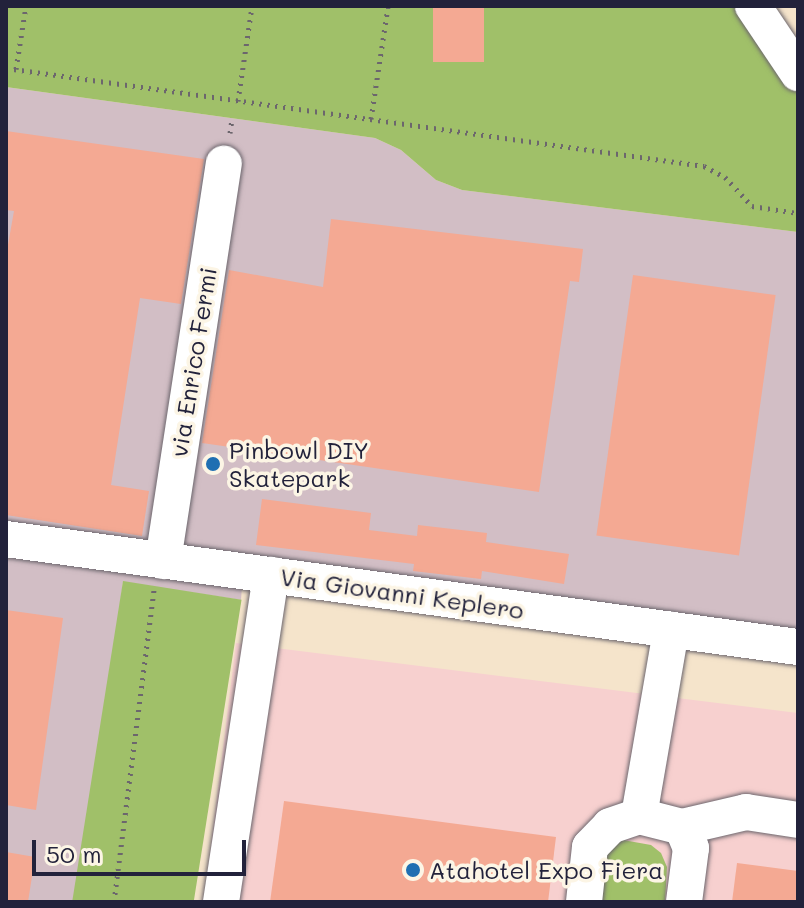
<!DOCTYPE html>
<html>
<head>
<meta charset="utf-8">
<style>
  body { margin:0 }
  #map { position:relative; width:804px; height:908px; overflow:hidden; background:#f5e4cb; font-family:Mali,sans-serif }
  div>[style] { position:absolute }
  [style*='--x'] { left:calc(var(--x)*1px); top:calc(var(--y)*1px); width:calc(var(--w)*1px); rotate:calc(var(--a)*1deg) }
  .built>* { inset:0; background:#f7d0cf }
  .industrial>* { inset:0; background:#d2bec5 }
  .green>* { inset:0; background:#a0c069; transform-origin:0 0 }
  .building>* { inset:0; background:#f4a993; transform-origin:0 0 }
  .path>* { height:5px; margin-top:-2.5px; transform-origin:0; background:repeating-linear-gradient(90deg,#6c666d 0 2px,transparent 0 8px) }
  .roads { filter:drop-shadow(0 0 2px #6c666d) drop-shadow(0 0 2px #6c666d) }
  .minor>* { height:36px; margin:-18px; padding:0 18px; transform-origin:18px; border-radius:18px; background:#fff }
  .dots>* { width:22px; height:22px; translate:-50% -50%; box-sizing:border-box; border:4px solid #fcf5e5; border-radius:50% }
  span { translate:-50% -50%; white-space:nowrap; text-align:center; line-height:1.15; -webkit-text-stroke:7px #fcf5e5; paint-order:stroke }
  .street-label { font-size:24px; color:#22223b }
  .poi-label { font-size:24px; color:#22223b }
  .left { translate:0 -50%; text-align:left }
  .frame { position:absolute; inset:0; border:8px solid #22223b; pointer-events:none }
  .scale { position:absolute; left:32px; top:840px; width:214px; height:36px; box-sizing:border-box; border:4px solid #22223b; border-top:0; padding-left:10px; font-size:24px; line-height:28px; white-space:nowrap; color:#22223b; -webkit-text-stroke:6px #fcf5e5; paint-order:stroke }
</style>
</head>
<body>
<div id="map">
  <div class="built">
    <div style="clip-path:polygon(236px 643px,798px 713px,798px 902px,204px 902px)"></div>
  </div>
  <div class="industrial">
    <div style="clip-path:polygon(6px 87px,375px 138px,401px 150px,436px 180px,462px 190px,798px 232px,798px 647px,243px 572px,241px 600px,123px 582px,80px 902px,6px 902px)"></div>
  </div>
  <div class="green">
    <div style="clip-path:polygon(6px 6px,753px 6px,798px 73px,798px 232px,462px 190px,436px 180px,401px 150px,375px 138px,6px 87px)"></div>
    <div style="left:123px;top:581px;width:120px;height:324px;rotate:9deg"></div>
    <div style="clip-path:polygon(623px 840px,651px 845px,661px 853px,667px 867px,665px 902px,594px 902px,596px 871px,610px 847px)"></div>
  </div>
  <div class="building">
    <div style="left:433px;top:6px;width:51px;height:56px"></div>
    <div style="clip-path:polygon(6px 131px,204px 159px,181px 304px,140px 298px,111px 485px,149px 491px,142px 536px,6px 515px,6px 256px,14px 211px,6px 210px)"></div>
    <div style="clip-path:polygon(331px 219px,583px 249px,579px 282px,570px 281px,539px 492px,202px 443px,229px 270px,323px 287px)"></div>
    <div style="left:633px;top:275px;width:144px;height:263px;rotate:8deg"></div>
    <div style="clip-path:polygon(262px 499px,371px 513px,369px 530px,417px 536px,418px 525px,487px 533px,486px 542px,569px 554px,564px 584px,482px 571px,481px 579px,413px 571px,414px 564px,256px 545px)"></div>
    <div style="clip-path:polygon(6px 610px,63px 618px,36px 810px,6px 805px)"></div>
    <div style="clip-path:polygon(284px 801px,556px 837px,548px 902px,270px 902px)"></div>
    <div style="clip-path:polygon(6px 852px,35px 857px,28px 902px,6px 902px)"></div>
    <div style="clip-path:polygon(737px 863px,798px 871px,798px 902px,732px 902px)"></div>
  </div>
  <div class="path">
    <div style="--x:6;--y:68;--w:705;--a:7.99"></div>
    <div style="--x:704;--y:166;--w:24;--a:28"></div>
    <div style="--x:725;--y:177;--w:40;--a:47"></div>
    <div style="--x:752;--y:206;--w:47;--a:8.7"></div>
    <div style="--x:16;--y:69;--w:64;--a:-81"></div>
    <div style="--x:238;--y:101;--w:96;--a:-81.6"></div>
    <div style="--x:371;--y:119;--w:114;--a:-81.4"></div>
    <div style="--x:230;--y:133;--w:15;--a:-82"></div>
    <div style="--x:114;--y:902;--w:317;--a:-82.7"></div>
  </div>
  <div class="roads">
    <div class="minor">
      <div style="--x:753;--y:6;--w:81;--a:56.1"></div>
      <div style="--x:6;--y:539;--w:799;--a:7.77"></div>
      <div style="--x:163;--y:561;--w:402;--a:-81.3"></div>
      <div style="--x:639;--y:816;--w:189;--a:-80.2"></div>
      <div style="--x:682;--y:827;--w:66;--a:-13.2"></div>
      <div style="--x:746;--y:812;--w:53;--a:8.7"></div>
      <div style="--x:221;--y:902;--w:331;--a:-81.3"></div>
      <div style="--x:584;--y:902;--w:55;--a:-83.8"></div>
      <div style="--x:590;--y:847;--w:29;--a:-46"></div>
      <div style="--x:610;--y:826;--w:31;--a:-19"></div>
      <div style="--x:639;--y:816;--w:44;--a:14.3"></div>
      <div style="--x:682;--y:827;--w:23;--a:67"></div>
      <div style="--x:691;--y:848;--w:54;--a:97.4"></div>
    </div>
  </div>
  <div class="dots">
    <div style="left:213px;top:464px;background:#1f6fb2"></div>
    <div style="left:413px;top:870px;background:#1f6fb2"></div>
  </div>
  <div class="street-label">
    <span style="left:193px;top:362px;rotate:-81deg">via Enrico Fermi</span>
    <span style="left:402px;top:593px;rotate:8deg">Via Giovanni Keplero</span>
  </div>
  <div class="poi-label">
    <span class="left" style="left:229px;top:464px">Pinbowl DIY<br>Skatepark</span>
    <span class="left" style="left:429px;top:870px">Atahotel Expo Fiera</span>
  </div>
  <div class="frame"></div>
  <div class="scale">50 m</div>
</div>
</body>
</html>
